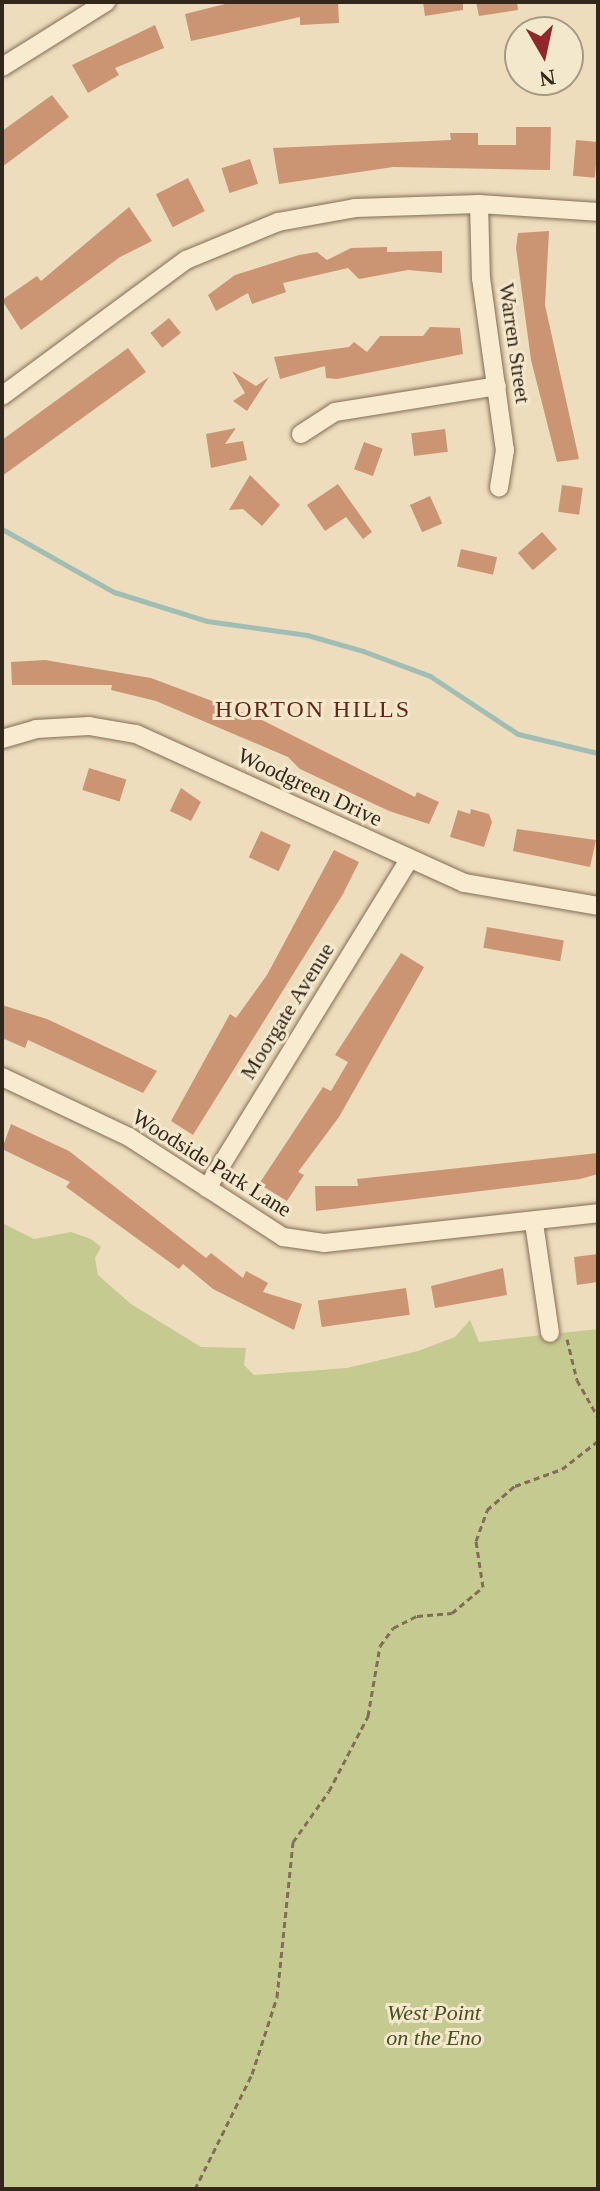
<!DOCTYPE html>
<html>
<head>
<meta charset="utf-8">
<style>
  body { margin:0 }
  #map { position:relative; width:600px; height:2191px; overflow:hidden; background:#edddbd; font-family:Georgia,serif }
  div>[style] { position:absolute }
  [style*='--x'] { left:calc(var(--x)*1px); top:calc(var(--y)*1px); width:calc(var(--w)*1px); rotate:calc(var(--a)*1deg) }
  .green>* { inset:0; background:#c5ca91 }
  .stream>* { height:5px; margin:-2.5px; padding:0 2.5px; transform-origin:2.5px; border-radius:2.5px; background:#a0beb4 }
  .building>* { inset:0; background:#cb9573; transform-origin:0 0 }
  .path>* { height:3px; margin-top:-1.5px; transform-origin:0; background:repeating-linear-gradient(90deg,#846d56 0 6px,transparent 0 10px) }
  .roads { filter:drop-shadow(0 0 2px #846d56) drop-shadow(0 0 2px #846d56) }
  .minor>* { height:18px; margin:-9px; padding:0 9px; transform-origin:9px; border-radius:9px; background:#f8ebcf }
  span { translate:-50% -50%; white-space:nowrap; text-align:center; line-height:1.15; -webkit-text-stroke:6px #f4e8cc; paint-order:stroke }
  .street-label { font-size:22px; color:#33261b }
  .park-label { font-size:22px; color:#465022; font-style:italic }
  .neighbourhood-label { font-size:24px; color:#60271b; letter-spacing:2px }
  .frame { position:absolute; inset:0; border:4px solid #33261b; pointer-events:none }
  .north { position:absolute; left:504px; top:16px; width:80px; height:80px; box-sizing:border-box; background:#f4e8cc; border:2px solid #a79a85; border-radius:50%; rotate:171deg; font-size:22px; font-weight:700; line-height:32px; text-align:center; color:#33261b }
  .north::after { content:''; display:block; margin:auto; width:28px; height:36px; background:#92272b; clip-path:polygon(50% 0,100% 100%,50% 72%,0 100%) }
</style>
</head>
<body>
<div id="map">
  <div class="green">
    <div style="clip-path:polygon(2px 1223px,34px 1239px,71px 1232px,91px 1239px,101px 1247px,95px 1258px,98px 1275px,131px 1304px,201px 1347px,246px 1348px,244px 1365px,254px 1375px,347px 1368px,418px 1351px,455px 1337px,470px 1320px,479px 1342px,598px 1329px,598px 2189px,2px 2189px)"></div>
  </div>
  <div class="stream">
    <div style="--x:2;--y:529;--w:129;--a:29.4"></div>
    <div style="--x:114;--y:592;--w:97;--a:17.3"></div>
    <div style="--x:207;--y:621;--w:101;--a:8"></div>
    <div style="--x:307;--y:635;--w:58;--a:15.9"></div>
    <div style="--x:363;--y:651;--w:72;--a:20.5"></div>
    <div style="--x:430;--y:676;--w:105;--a:33.4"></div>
    <div style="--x:518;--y:734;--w:82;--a:13.4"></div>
  </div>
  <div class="building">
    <div style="clip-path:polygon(233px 2px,338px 2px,339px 23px,300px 25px,300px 17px,191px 41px,185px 14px)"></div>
    <div style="clip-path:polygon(423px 2px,463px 2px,463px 10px,425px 16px)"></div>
    <div style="clip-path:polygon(476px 2px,517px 2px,518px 10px,479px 16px)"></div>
    <div style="clip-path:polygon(155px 25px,164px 48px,115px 68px,119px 75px,88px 93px,72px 65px)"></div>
    <div style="clip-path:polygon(52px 95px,69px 117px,2px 167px,2px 131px)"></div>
    <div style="clip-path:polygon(516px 127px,551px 127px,550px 170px,393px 167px,279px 184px,273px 148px,451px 140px,450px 133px,478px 133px,478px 145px,516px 145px)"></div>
    <div style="left:576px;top:140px;width:22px;height:36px;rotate:5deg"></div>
    <div style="left:250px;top:159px;width:26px;height:30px;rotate:72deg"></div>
    <div style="left:188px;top:178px;width:37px;height:36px;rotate:63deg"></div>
    <div style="clip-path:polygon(129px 207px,152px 241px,120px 257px,21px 330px,2px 300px,37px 276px,41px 281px)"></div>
    <div style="clip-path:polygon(549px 231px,545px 305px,579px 459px,557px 462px,531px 360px,516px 248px,518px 233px)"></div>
    <div style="clip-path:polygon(387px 247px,387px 252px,442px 251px,442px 273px,408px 270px,359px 279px,348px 268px,283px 283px,286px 292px,252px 304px,248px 293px,216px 311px,208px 295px,235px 275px,299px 255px,317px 252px,327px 260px,351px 248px)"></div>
    <div style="left:169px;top:318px;width:19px;height:24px;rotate:51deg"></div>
    <div style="clip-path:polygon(430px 327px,460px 328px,463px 354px,337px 379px,326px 378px,325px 366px,280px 379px,274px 357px,349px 347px,354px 342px,367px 352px,380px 336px,423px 336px)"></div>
    <div style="clip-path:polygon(128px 348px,146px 372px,2px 476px,2px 440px)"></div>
    <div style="clip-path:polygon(232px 371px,256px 386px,269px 377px,247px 411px,233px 401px,245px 393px)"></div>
    <div style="clip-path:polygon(236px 428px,225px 444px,243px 441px,247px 460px,211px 468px,206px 434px)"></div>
    <div style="left:445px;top:429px;width:23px;height:34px;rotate:83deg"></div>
    <div style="left:364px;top:442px;width:20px;height:29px;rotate:20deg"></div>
    <div style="clip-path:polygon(250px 475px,280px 505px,262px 526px,243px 509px,229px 510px)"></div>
    <div style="clip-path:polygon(338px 484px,372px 532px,363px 539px,346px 517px,325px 531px,307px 505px)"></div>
    <div style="left:562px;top:485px;width:21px;height:27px;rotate:8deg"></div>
    <div style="left:430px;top:496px;width:30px;height:22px;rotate:66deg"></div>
    <div style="left:542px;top:532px;width:23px;height:32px;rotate:49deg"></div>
    <div style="left:461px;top:549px;width:37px;height:18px;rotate:13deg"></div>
    <div style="clip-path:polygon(45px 660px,151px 678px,260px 719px,415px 797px,417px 792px,439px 802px,429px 824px,389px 811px,300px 769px,288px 757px,156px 701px,111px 690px,112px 685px,12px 685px,11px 662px)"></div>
    <div style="left:89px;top:768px;width:39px;height:23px;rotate:17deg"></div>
    <div style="clip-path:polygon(181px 788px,201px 802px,191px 821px,170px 811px)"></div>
    <div style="clip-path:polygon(471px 809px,489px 814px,492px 822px,484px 847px,450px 837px,458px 810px,470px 814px)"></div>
    <div style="clip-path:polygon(517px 829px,596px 840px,590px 867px,513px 851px)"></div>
    <div style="left:261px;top:831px;width:33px;height:29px;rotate:25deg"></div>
    <div style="clip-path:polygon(334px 850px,359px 862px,343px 894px,193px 1135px,171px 1121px,230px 1014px,236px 1018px,267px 975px)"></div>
    <div style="left:487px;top:927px;width:78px;height:21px;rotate:10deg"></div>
    <div style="clip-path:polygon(401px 953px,424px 967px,339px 1117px,298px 1172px,304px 1175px,287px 1201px,259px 1184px,323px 1087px,331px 1091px,348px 1062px,335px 1055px)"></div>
    <div style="clip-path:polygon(2px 1005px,47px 1019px,157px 1071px,143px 1093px,28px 1040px,25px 1048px,2px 1038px)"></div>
    <div style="clip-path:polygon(11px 1124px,69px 1151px,206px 1258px,211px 1253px,243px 1278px,246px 1271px,268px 1283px,263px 1292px,302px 1304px,294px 1330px,213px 1289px,183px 1264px,179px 1269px,66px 1187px,70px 1182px,2px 1149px)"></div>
    <div style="clip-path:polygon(598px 1153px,598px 1174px,580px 1179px,316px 1211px,315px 1186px,358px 1186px,357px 1179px)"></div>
    <div style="clip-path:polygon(598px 1254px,598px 1282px,577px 1285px,574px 1257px)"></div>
    <div style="clip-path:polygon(503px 1268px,507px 1295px,435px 1308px,431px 1286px)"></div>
    <div style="left:406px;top:1288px;width:27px;height:89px;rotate:82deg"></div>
  </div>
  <div class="path">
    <div style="--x:567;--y:1339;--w:42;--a:76.3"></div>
    <div style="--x:577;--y:1380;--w:43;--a:60.4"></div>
    <div style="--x:195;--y:2189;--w:128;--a:-63.6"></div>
    <div style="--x:252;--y:2074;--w:81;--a:-72"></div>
    <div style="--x:277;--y:1997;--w:156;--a:-84.1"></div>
    <div style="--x:293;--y:1842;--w:62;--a:-54.8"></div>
    <div style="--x:329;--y:1791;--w:85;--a:-62.5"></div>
    <div style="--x:368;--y:1716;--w:71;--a:-80.3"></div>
    <div style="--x:380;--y:1646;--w:22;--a:-54"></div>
    <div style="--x:393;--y:1628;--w:27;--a:-27"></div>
    <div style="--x:417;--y:1616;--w:35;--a:-5"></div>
    <div style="--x:452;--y:1613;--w:40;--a:-40"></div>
    <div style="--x:483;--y:1587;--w:47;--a:-98.7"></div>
    <div style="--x:476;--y:1541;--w:33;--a:-70"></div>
    <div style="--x:487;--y:1510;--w:37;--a:-41"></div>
    <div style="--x:515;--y:1486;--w:50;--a:-19.9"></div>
    <div style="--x:562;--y:1469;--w:46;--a:-37.9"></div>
  </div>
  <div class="roads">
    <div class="minor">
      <div style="--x:2;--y:67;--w:123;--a:-32"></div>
      <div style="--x:479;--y:204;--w:74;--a:88.5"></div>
      <div style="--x:481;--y:278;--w:174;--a:82.1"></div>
      <div style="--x:505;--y:450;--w:38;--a:99"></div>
      <div style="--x:2;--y:396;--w:229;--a:-36.5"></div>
      <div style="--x:186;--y:260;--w:100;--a:-22.4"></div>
      <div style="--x:278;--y:222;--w:78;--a:-10.3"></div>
      <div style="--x:355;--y:208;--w:124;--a:-1.8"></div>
      <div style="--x:479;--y:204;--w:119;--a:3.8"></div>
      <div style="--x:301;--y:434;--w:40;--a:-32.9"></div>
      <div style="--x:335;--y:412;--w:164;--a:-9.1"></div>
      <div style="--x:2;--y:739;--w:35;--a:-16"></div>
      <div style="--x:36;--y:729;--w:53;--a:-3.2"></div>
      <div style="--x:89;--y:726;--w:48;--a:9.7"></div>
      <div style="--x:136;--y:734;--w:360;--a:24.4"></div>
      <div style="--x:464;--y:883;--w:136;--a:9.7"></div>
      <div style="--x:2;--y:1077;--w:140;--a:25.3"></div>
      <div style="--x:129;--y:1137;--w:184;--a:33"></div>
      <div style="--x:283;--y:1237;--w:41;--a:8.3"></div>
      <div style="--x:324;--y:1243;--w:276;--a:-6.2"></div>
      <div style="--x:207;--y:1188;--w:385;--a:-58.4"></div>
      <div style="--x:534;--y:1223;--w:111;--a:81.7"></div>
    </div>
  </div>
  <div class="street-label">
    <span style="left:515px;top:343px;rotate:82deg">Warren Street</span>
    <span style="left:310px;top:787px;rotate:25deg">Woodgreen Drive</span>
    <span style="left:287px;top:1011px;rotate:-58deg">Moorgate Avenue</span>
    <span style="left:212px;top:1163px;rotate:32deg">Woodside Park Lane</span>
  </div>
  <div class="park-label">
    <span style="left:434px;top:2025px">West Point<br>on the Eno</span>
  </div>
  <div class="neighbourhood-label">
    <span style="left:313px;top:710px">HORTON HILLS</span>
  </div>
  <div class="frame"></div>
  <div class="north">N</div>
</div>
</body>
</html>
